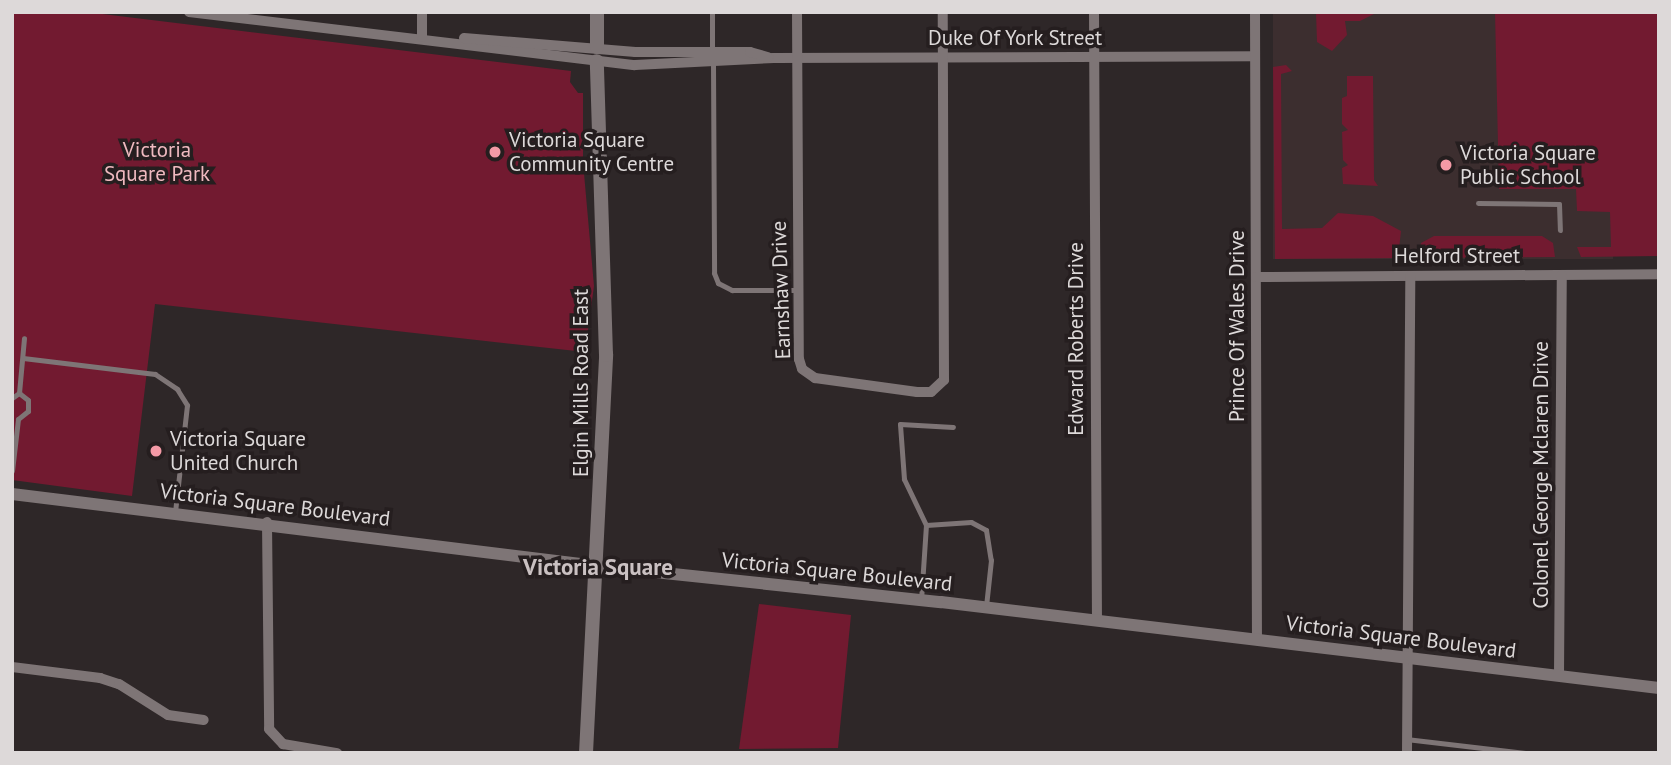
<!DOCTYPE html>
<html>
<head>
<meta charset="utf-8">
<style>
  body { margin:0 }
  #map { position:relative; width:1671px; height:765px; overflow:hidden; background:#2e2728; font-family:"PT Sans",sans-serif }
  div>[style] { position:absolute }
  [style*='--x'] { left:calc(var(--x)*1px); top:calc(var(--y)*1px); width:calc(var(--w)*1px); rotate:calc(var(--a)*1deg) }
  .built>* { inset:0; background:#3c2e2f; transform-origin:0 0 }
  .green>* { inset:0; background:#721a30 }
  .service>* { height:5px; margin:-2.5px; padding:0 2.5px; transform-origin:2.5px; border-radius:2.5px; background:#7e7576 }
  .minor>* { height:10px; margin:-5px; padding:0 5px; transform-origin:5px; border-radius:5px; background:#7e7576 }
  .tertiary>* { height:12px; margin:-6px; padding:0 6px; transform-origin:6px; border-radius:6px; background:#7e7576 }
  .secondary>* { height:14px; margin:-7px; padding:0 7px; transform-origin:7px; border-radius:7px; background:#7e7576 }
  .dots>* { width:19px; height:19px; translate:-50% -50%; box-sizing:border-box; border:4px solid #251e1f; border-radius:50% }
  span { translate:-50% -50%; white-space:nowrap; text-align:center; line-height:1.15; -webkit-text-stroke:7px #251e1f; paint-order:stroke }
  .street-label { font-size:21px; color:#ddd9d9 }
  .poi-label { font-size:21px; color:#ddd9d9 }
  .left { translate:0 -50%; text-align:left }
  .park-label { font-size:21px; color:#efb9bf }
  .neighbourhood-label { font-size:23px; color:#cac1c2; font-weight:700 }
  .frame { position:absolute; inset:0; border:14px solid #ddd9d9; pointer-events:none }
</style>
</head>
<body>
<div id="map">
  <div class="built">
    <div style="left:1273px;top:12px;width:340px;height:247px"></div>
  </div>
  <div class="green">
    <div style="clip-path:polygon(12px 12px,86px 12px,571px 71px,570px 82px,578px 93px,583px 93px,583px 162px,594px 286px,585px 352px,155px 304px,132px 496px,12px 480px)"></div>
    <div style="clip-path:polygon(1316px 12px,1378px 12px,1360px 21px,1345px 21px,1347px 35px,1332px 51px,1317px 42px)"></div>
    <div style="clip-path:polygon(1495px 12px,1659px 12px,1659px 256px,1581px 257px,1577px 247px,1611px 247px,1610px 212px,1577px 211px,1576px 189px,1499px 189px)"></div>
    <div style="clip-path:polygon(1286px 65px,1292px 71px,1281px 74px,1282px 229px,1322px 228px,1338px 213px,1373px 216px,1401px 231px,1398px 258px,1275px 259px,1273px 67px)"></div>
    <div style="clip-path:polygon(1347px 76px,1373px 76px,1374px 180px,1378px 186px,1343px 184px,1342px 168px,1348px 165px,1343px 160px,1342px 132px,1348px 130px,1342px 124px,1342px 98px,1347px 96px)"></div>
    <div style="clip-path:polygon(1434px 236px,1542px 236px,1553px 243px,1555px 257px,1418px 258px,1421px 243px)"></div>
    <div style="clip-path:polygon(759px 604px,851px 615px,838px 748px,739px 749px)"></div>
  </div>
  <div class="service">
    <div style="--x:712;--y:50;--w:38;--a:-90"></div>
    <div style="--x:713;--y:64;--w:209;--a:89.7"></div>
    <div style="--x:714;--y:273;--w:11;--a:68"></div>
    <div style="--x:718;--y:283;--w:16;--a:27"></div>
    <div style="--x:732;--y:290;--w:66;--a:0"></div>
    <div style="--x:1478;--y:203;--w:81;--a:0.7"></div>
    <div style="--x:1559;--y:204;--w:26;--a:88"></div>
    <div style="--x:23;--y:358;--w:133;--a:6.9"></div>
    <div style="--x:155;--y:374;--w:27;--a:34"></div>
    <div style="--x:177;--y:389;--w:19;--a:58"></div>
    <div style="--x:187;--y:405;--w:108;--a:96.4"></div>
    <div style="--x:19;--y:393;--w:55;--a:-84.8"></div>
    <div style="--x:12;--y:398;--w:9;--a:-36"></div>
    <div style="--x:19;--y:393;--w:11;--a:38"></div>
    <div style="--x:28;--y:400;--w:11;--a:90"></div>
    <div style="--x:28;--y:411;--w:13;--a:141"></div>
    <div style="--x:18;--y:419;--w:52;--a:96.6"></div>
    <div style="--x:926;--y:525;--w:45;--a:-3.8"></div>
    <div style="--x:971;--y:522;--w:17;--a:28"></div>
    <div style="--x:986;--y:530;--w:30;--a:81"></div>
    <div style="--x:991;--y:560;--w:46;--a:96.2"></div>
    <div style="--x:921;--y:600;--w:75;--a:-86.2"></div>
    <div style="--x:926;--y:525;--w:51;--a:-115.6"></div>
    <div style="--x:904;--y:479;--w:55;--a:-94.2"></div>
    <div style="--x:900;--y:424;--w:53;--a:3.2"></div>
    <div style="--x:1406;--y:739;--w:120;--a:6.7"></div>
  </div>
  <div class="minor">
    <div style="--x:189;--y:12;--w:449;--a:6.8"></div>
    <div style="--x:635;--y:65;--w:139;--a:-2.9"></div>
    <div style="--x:774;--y:58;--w:481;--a:-0.2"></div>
    <div style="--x:797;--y:12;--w:347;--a:89.7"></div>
    <div style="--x:799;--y:359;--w:10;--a:73"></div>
    <div style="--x:802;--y:369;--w:16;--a:35"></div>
    <div style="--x:815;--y:378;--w:103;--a:7.8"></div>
    <div style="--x:917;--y:392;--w:14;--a:0"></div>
    <div style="--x:931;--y:392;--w:18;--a:-43"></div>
    <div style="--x:944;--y:380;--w:368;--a:-90.2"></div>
    <div style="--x:1094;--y:12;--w:609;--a:89.72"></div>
    <div style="--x:1255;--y:12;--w:627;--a:89.82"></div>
    <div style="--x:422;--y:37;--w:25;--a:-90"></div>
    <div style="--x:464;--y:38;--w:172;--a:4.7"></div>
    <div style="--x:635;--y:52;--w:115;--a:0"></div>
    <div style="--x:750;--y:52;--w:19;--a:16"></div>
    <div style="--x:1256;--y:277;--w:403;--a:-0.4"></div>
    <div style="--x:267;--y:522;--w:207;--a:89.4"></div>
    <div style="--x:269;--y:729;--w:21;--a:47"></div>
    <div style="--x:283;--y:744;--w:55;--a:9.5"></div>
    <div style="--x:12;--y:667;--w:89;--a:7.1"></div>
    <div style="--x:100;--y:678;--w:20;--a:18"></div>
    <div style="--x:119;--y:684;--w:58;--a:32.3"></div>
    <div style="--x:168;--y:715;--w:36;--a:8"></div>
    <div style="--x:1559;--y:675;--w:400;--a:-89.6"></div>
    <div style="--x:1407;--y:753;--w:477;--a:-89.6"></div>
  </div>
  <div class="tertiary">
    <div style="--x:12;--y:494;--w:589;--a:7.02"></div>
    <div style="--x:597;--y:566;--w:346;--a:6"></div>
    <div style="--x:941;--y:602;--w:723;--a:6.83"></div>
  </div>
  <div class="secondary">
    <div style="--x:597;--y:12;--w:35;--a:90"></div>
    <div style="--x:586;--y:753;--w:399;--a:-87.1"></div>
    <div style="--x:606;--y:355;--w:294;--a:-91.8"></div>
  </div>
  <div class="dots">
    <div style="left:495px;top:152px;background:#f49aa6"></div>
    <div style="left:1446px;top:165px;background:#f49aa6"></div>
    <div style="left:156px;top:451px;background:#f49aa6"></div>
  </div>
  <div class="street-label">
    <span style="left:1015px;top:38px">Duke Of York Street</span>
    <span style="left:1457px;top:256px">Helford Street</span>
    <span style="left:781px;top:290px;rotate:-92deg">Earnshaw Drive</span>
    <span style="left:1237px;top:326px;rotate:-90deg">Prince Of Wales Drive</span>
    <span style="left:1076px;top:339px;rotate:-90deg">Edward Roberts Drive</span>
    <span style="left:581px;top:383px;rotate:-90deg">Elgin Mills Road East</span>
    <span style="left:1541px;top:475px;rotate:-90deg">Colonel George Mclaren Drive</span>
    <span style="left:275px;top:505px;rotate:7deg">Victoria Square Boulevard</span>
    <span style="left:837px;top:572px;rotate:6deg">Victoria Square Boulevard</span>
    <span style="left:1401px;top:637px;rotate:7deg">Victoria Square Boulevard</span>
  </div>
  <div class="poi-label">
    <span class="left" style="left:509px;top:152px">Victoria Square<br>Community Centre</span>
    <span class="left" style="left:1460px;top:165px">Victoria Square<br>Public School</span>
    <span class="left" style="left:170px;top:451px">Victoria Square<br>United Church</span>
  </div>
  <div class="park-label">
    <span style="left:157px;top:162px">Victoria<br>Square Park</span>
  </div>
  <div class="neighbourhood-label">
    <span style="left:598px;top:567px">Victoria Square</span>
  </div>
  <div class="frame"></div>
</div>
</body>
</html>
